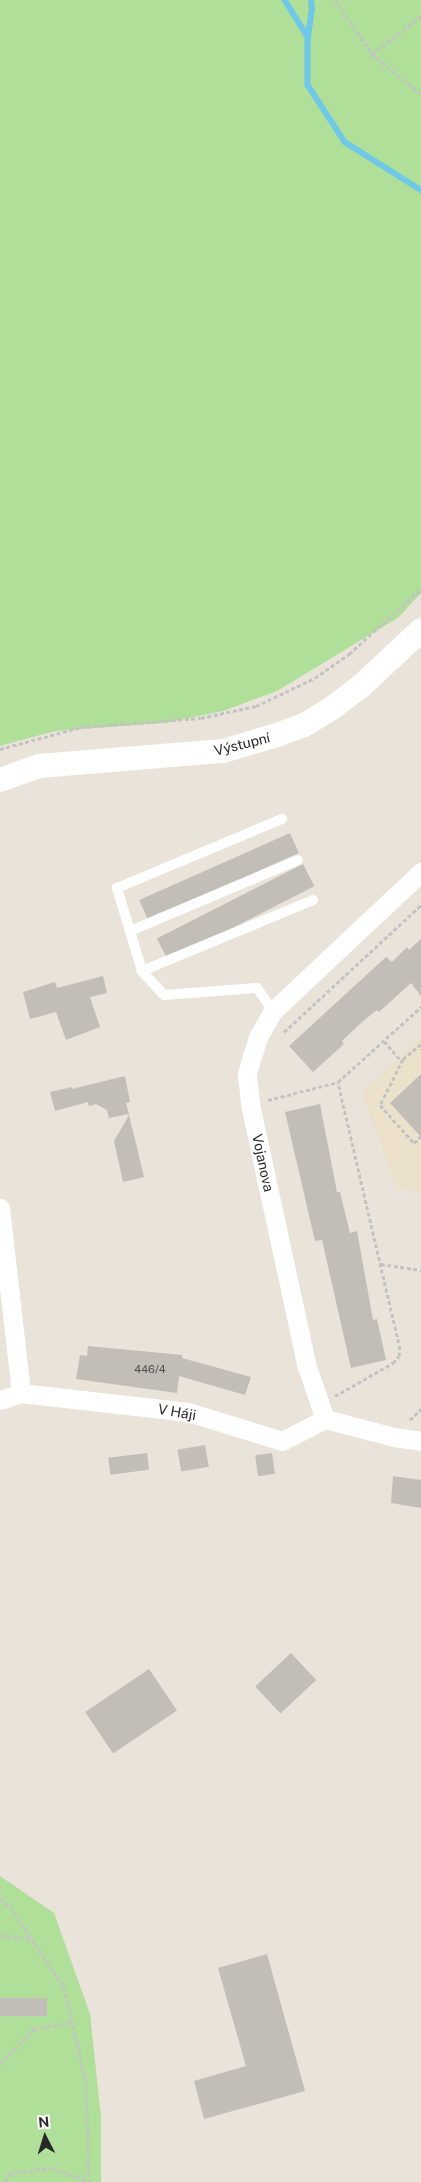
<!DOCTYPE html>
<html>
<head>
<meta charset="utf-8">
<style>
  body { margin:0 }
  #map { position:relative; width:421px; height:2182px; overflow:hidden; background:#eae3da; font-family:"Public Sans",sans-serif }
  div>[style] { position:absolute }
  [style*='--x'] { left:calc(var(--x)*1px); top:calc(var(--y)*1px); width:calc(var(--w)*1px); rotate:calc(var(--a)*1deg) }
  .education>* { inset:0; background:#ece1ca }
  .green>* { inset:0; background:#afdf98 }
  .stream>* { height:5.5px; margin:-2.75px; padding:0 2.75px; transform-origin:2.75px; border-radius:2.75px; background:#70c8e9 }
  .building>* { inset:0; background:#c2bdb7; transform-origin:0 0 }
  .path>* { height:3px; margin-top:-1.5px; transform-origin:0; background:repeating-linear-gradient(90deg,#c3c3c3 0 4px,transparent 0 6.5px) }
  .service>* { height:10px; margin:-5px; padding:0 5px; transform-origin:5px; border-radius:5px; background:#fff }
  .minor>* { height:19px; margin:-9.5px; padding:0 9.5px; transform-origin:9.5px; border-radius:9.5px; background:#fff }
  .tertiary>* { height:24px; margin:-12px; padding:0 12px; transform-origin:12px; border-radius:12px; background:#fff }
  span { translate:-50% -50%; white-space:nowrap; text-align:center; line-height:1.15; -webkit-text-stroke:4px #fff; paint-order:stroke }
  .number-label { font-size:11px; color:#4e4d4c }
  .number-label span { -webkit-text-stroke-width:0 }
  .street-label { font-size:14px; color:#282828 }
  .north { position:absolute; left:20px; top:2112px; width:50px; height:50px; -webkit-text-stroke:4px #fff; paint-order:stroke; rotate:355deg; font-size:14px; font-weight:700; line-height:20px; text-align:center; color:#282828 }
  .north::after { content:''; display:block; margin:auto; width:18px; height:22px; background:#282828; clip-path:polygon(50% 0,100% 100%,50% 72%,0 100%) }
</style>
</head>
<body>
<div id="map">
  <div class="education">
    <div style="clip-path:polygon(421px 1037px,421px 1193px,396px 1187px,362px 1093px)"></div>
  </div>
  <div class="green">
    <div style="clip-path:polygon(0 0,421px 0,421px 593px,399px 617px,277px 691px,223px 711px,165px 723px,55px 731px,0 746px)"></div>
    <div style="clip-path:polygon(0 1876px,54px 1913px,90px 2014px,101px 2117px,101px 2182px,0 2182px)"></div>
  </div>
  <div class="stream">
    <div style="--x:285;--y:0;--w:44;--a:58.1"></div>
    <div style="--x:308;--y:37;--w:48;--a:90"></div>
    <div style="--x:308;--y:85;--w:68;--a:57"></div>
    <div style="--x:345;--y:142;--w:90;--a:32.3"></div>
    <div style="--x:308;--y:37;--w:28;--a:-82"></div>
    <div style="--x:312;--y:9;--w:9;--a:-96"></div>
  </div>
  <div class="building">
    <div style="left:290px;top:833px;width:22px;height:165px;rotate:66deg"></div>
    <div style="left:303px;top:864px;width:25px;height:164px;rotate:63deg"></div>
    <div style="clip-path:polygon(421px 939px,421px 996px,411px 983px,379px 1012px,377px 1010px,362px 1022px,342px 1041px,344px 1044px,313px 1072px,289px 1046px,386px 957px,392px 962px,407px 947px,409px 950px)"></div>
    <div style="clip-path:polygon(103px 976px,107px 993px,90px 997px,100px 1027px,66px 1040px,56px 1012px,30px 1019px,23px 992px,55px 982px,57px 988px)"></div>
    <div style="clip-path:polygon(421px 1074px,421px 1137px,390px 1103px)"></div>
    <div style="clip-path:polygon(125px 1076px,130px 1102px,126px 1103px,129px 1114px,109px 1118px,107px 1110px,96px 1104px,89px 1106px,88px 1102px,55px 1111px,50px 1092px,72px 1087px,72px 1089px)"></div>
    <div style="clip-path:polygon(320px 1104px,337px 1192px,340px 1192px,350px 1233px,357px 1231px,373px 1320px,377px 1319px,386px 1360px,351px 1368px,322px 1240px,315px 1241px,285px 1112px)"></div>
    <div style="clip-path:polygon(129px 1115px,144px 1177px,123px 1182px,114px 1141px)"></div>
    <div style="clip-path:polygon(88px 1346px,182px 1355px,182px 1358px,251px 1377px,245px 1395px,179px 1376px,177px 1393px,76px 1379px,80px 1355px,87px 1356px)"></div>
    <div style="left:205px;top:1445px;width:22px;height:28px;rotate:80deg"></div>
    <div style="left:147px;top:1453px;width:17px;height:39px;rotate:83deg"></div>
    <div style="left:272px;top:1453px;width:21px;height:17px;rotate:82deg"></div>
    <div style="clip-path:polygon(393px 1476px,421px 1480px,421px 1508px,391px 1503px)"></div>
    <div style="left:291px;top:1653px;width:37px;height:49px;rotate:47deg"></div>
    <div style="left:149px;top:1669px;width:50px;height:77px;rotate:56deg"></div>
    <div style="clip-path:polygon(267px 1954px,305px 2091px,204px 2119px,194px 2081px,246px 2066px,218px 1968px)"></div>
    <div style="left:47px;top:1998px;width:18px;height:47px;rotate:90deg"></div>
  </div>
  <div class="path">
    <div style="--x:335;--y:0;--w:65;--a:55.6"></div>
    <div style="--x:372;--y:54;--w:63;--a:39.2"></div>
    <div style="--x:372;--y:54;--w:62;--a:-37.8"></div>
    <div style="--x:0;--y:749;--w:84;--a:-15.2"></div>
    <div style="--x:81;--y:727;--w:120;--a:-4.3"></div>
    <div style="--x:201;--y:718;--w:56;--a:-12.3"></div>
    <div style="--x:256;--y:706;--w:65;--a:-25.4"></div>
    <div style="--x:315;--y:678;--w:42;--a:-35.2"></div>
    <div style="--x:349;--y:654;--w:97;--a:-42.1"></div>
    <div style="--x:284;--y:1032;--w:187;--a:-42.8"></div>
    <div style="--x:384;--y:1041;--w:28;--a:49"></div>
    <div style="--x:421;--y:1044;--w:23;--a:140"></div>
    <div style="--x:403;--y:1059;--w:51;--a:116.6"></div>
    <div style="--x:380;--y:1105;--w:51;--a:48.2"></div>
    <div style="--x:414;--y:1143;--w:10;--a:-45"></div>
    <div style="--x:268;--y:1100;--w:72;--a:-14.4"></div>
    <div style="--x:338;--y:1082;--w:112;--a:-42.1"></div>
    <div style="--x:381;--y:1264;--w:40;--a:8.5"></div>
    <div style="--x:335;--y:1396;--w:67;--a:-29.6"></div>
    <div style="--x:393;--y:1363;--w:9;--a:-49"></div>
    <div style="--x:399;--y:1356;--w:7;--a:-82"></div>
    <div style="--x:400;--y:1349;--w:274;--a:-103.1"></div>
    <div style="--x:410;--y:1420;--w:16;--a:-45"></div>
    <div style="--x:0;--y:1898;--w:13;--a:42"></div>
    <div style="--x:10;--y:1907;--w:97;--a:56"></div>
    <div style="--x:64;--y:1987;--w:98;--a:77"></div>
    <div style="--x:86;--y:2082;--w:100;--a:88.3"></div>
    <div style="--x:0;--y:1935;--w:33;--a:9"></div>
    <div style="--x:0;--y:2064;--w:49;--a:-45.8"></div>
    <div style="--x:34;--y:2029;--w:39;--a:-10"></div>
    <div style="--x:5;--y:2182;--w:10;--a:-61"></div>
    <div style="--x:10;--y:2173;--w:41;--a:-7"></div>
    <div style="--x:51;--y:2168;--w:40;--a:18.9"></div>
  </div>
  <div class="service">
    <div style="--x:130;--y:931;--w:182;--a:-22.9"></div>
    <div style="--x:142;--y:971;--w:185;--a:-22.5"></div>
    <div style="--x:273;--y:1011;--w:28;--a:-125"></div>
    <div style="--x:257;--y:988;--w:93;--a:175.7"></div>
    <div style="--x:164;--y:995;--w:33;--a:-133"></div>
    <div style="--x:142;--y:971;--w:87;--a:-106.8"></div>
    <div style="--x:117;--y:888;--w:179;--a:-22.7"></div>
  </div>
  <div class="minor">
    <div style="--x:421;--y:872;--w:203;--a:136.8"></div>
    <div style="--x:273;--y:1011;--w:30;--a:120"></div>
    <div style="--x:258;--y:1037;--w:39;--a:107"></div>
    <div style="--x:247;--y:1074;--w:30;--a:84"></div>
    <div style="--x:250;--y:1104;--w:266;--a:77.8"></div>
    <div style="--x:306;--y:1364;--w:58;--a:70.9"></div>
    <div style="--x:325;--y:1419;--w:71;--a:14.6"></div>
    <div style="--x:394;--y:1437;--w:27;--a:8"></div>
    <div style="--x:0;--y:1208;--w:186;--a:83.5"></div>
    <div style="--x:0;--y:1400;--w:22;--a:-18"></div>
    <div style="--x:21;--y:1393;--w:168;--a:6.5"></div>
    <div style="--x:188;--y:1412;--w:98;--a:17.1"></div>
    <div style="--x:282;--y:1441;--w:48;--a:-27.1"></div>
  </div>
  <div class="tertiary">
    <div style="--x:0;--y:780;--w:41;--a:-19.7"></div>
    <div style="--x:39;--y:766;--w:185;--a:-4.7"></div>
    <div style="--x:223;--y:751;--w:59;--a:-16.6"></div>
    <div style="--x:280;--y:734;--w:26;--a:-21"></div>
    <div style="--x:304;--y:725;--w:33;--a:-31"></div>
    <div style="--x:332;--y:708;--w:34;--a:-37"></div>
    <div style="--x:359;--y:688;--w:85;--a:-43.1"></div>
  </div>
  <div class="number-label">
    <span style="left:150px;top:1369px">446/4</span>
  </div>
  <div class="street-label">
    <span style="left:242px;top:744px;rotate:-14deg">Výstupní</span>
    <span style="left:263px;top:1163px;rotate:78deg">Vojanova</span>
    <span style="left:177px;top:1412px;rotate:10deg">V Háji</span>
  </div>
  <div class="north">N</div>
</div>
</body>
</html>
